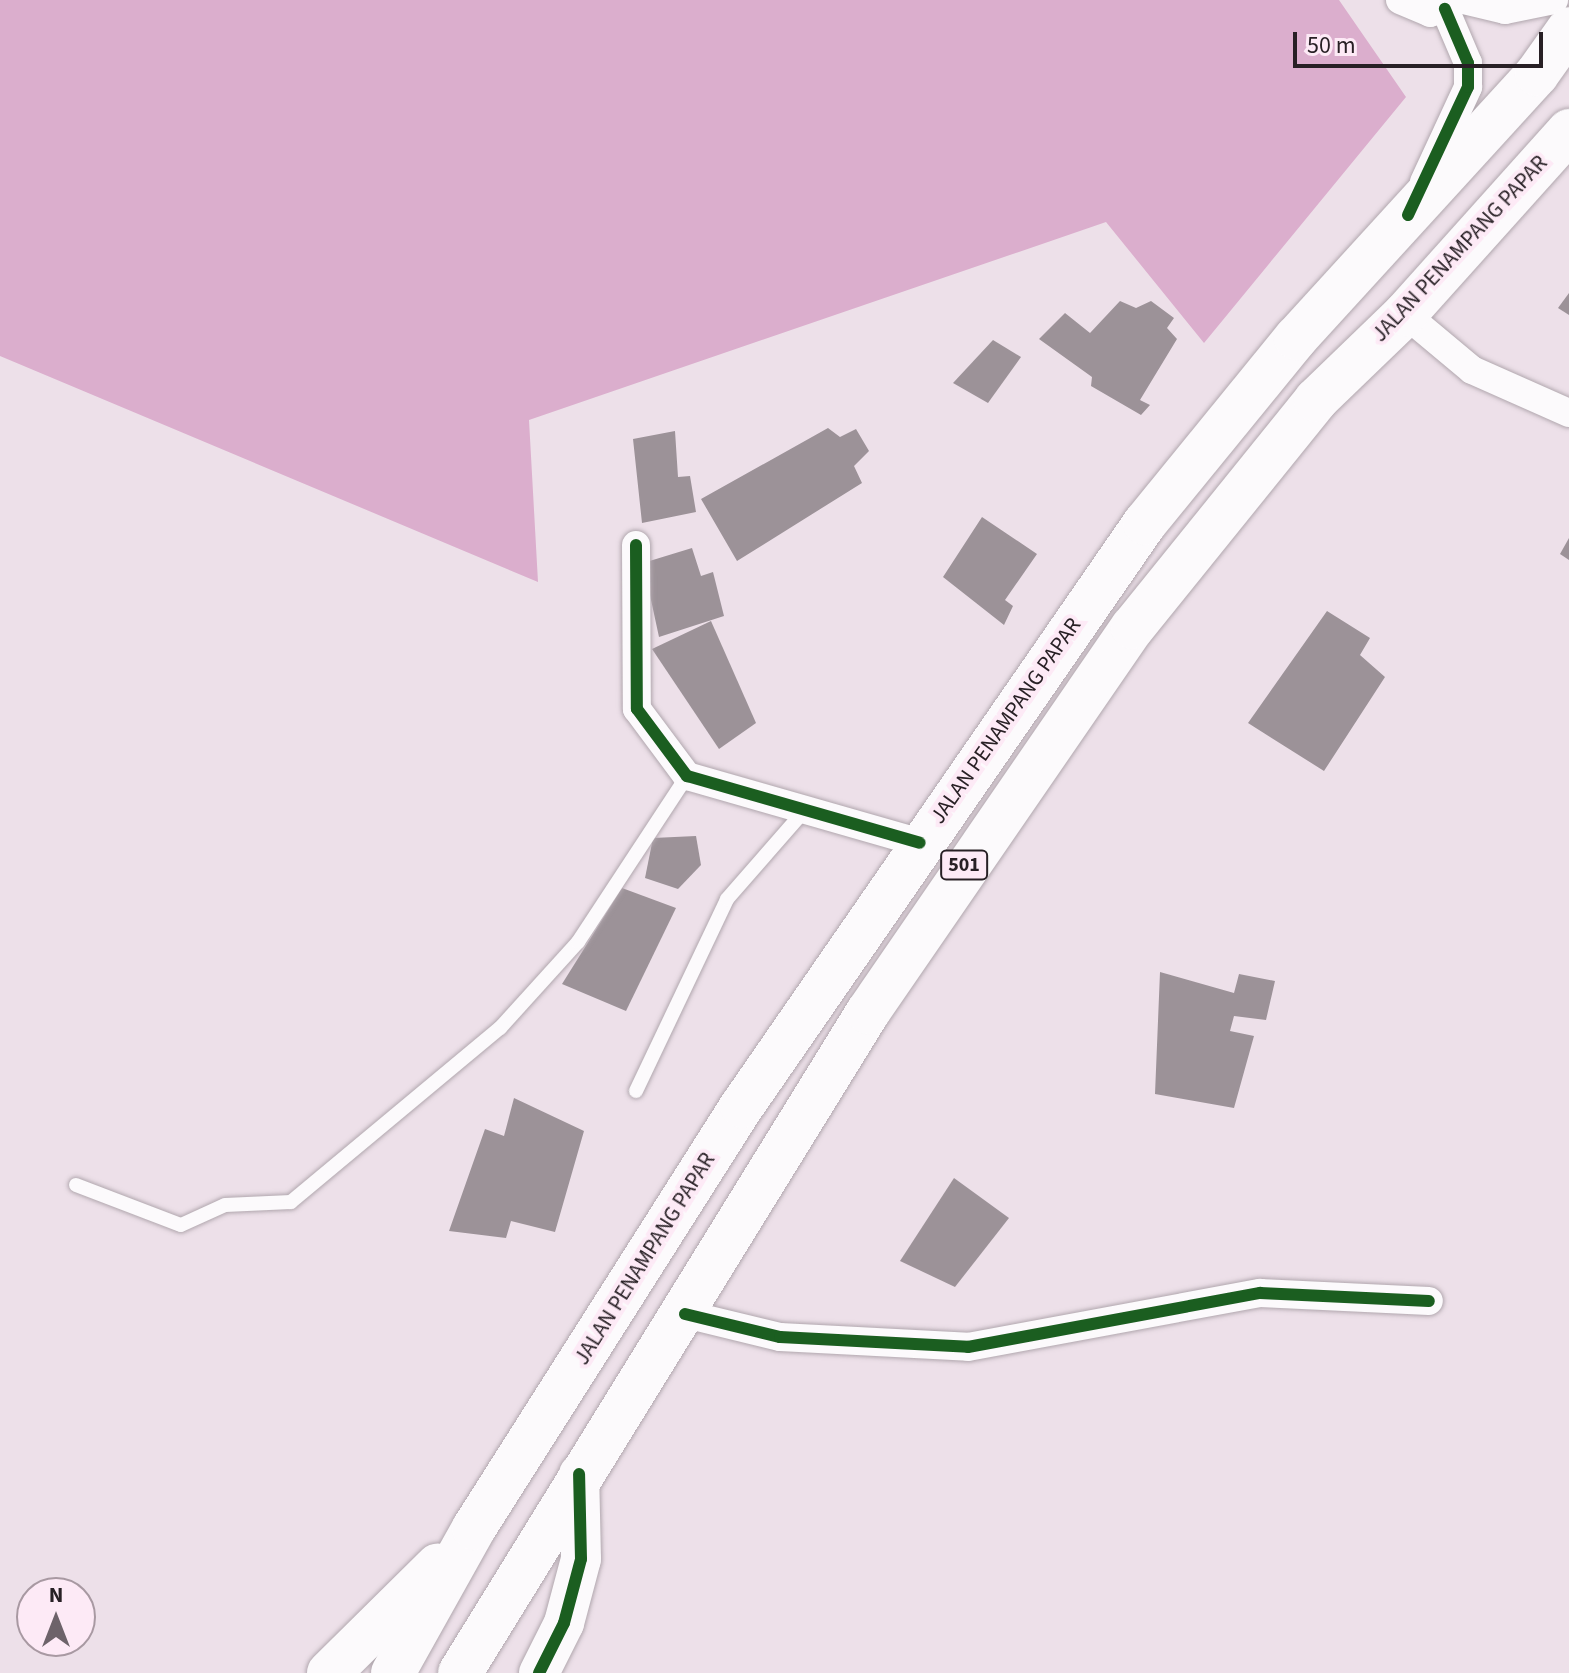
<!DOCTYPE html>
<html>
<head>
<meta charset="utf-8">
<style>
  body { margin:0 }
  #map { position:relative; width:1569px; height:1673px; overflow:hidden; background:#ede0e9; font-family:"Source Sans 3",sans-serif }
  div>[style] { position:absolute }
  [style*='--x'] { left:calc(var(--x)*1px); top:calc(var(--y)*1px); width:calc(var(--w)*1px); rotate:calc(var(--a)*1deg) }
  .forest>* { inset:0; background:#dbaecd }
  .building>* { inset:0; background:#9c9298 }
  .roads { filter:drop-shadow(0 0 2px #b1a7ae) drop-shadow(0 0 2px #b1a7ae) }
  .lane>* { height:14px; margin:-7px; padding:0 7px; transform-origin:7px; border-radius:7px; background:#fcfafc }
  .street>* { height:28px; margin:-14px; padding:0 14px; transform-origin:14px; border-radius:14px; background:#fcfafc }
  .secondary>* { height:40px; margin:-20px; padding:0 20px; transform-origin:20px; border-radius:20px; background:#fcfafc }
  .primary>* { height:44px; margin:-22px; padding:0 22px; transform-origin:22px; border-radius:22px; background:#fcfafc }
  .cycleway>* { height:12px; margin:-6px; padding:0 6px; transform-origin:6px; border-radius:6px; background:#1b5e20 }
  span { translate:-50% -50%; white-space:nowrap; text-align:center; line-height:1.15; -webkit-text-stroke:8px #fdeaf6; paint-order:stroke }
  .shield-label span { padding:2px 6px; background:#fdeaf6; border:2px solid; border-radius:6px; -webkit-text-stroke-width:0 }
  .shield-label { font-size:20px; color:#282025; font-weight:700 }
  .street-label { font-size:22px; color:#282025 }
  .north { position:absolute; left:16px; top:1577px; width:80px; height:80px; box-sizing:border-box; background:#fdeaf6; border:2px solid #a899a2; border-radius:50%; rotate:0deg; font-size:22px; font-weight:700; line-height:32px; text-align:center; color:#282025 }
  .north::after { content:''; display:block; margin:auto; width:28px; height:36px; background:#6d636a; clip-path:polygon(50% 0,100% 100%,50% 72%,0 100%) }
  .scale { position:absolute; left:1293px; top:32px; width:250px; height:36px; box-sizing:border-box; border:4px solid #282025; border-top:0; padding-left:10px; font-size:24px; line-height:28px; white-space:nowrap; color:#282025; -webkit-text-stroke:6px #fdeaf6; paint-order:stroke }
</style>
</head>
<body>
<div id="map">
  <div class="forest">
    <div style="clip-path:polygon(0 0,1339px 0,1406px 97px,1204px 343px,1106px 222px,529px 420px,538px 582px,0 356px)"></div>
  </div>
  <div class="building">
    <div style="clip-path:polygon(1569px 293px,1569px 315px,1558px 308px)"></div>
    <div style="clip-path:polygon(1120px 301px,1136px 308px,1151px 301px,1174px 318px,1167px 328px,1177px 339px,1140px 400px,1150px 405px,1141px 415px,1091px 386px,1092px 377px,1039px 339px,1065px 313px,1090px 333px)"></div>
    <div style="clip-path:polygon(993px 340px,1021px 357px,988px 403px,953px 383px)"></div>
    <div style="clip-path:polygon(828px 428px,840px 437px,856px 429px,869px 451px,854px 466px,862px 483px,737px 561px,701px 499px)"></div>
    <div style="clip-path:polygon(675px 431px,678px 477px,690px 476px,696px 512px,642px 523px,633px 439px)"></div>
    <div style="clip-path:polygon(982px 517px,1037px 554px,1005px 600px,1013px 606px,1004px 625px,943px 577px)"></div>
    <div style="clip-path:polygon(1569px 538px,1569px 560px,1560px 554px)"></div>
    <div style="clip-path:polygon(692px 548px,701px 576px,713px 572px,724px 616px,659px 637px,643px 563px)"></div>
    <div style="clip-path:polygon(1327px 611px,1370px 638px,1360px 655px,1385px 677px,1324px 771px,1248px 723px)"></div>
    <div style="clip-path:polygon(711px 621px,756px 723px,719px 749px,652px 649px)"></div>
    <div style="clip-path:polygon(696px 836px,701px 865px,678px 889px,645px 878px,653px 838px)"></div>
    <div style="clip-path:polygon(622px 888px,676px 908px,626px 1011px,562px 984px)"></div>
    <div style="clip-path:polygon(1160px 972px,1234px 993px,1239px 974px,1275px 981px,1266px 1020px,1234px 1016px,1230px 1031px,1254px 1036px,1234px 1108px,1155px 1094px)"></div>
    <div style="clip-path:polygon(514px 1098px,584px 1131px,555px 1232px,511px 1221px,506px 1238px,449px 1231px,485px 1129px,504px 1136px)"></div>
    <div style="clip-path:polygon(954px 1178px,1009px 1218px,955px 1287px,900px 1261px)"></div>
  </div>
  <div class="roads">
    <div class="lane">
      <div style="--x:636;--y:1091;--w:212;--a:-64.6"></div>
      <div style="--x:727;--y:899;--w:118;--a:-48.8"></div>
      <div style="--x:76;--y:1185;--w:112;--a:20.9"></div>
      <div style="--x:181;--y:1225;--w:48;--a:-24.4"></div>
      <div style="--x:225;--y:1205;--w:66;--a:-2.6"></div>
      <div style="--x:291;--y:1202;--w:272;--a:-39.8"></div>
      <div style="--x:500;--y:1028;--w:116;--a:-47.8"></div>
      <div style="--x:578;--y:942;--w:199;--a:-56.7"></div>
    </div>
    <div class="street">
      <div style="--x:1400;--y:0;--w:33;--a:23"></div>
      <div style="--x:1430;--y:13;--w:28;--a:-27"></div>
      <div style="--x:1463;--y:0;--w:43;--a:13.4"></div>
      <div style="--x:1505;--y:10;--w:50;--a:-11.5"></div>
      <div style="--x:1424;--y:182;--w:105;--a:-65.1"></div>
      <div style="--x:1468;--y:87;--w:24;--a:-90"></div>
      <div style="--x:1468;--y:63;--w:59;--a:-113.1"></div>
      <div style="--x:1405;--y:314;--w:87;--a:39.9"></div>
      <div style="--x:1472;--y:370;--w:106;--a:23.9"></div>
      <div style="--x:636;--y:545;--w:164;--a:89.7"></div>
      <div style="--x:637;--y:709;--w:84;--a:53.3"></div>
      <div style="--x:687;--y:776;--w:242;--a:16"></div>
      <div style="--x:685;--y:1314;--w:98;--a:13.6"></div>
      <div style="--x:780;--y:1337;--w:188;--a:3"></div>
      <div style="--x:968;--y:1347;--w:297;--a:-10.5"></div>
      <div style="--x:1260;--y:1293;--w:169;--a:2.7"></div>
    </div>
    <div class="secondary">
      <div style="--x:539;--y:1673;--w:56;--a:-63.4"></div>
      <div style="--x:564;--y:1623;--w:66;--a:-75.1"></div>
      <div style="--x:581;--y:1559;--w:85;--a:-91.3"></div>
    </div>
    <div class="primary">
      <div style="--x:329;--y:1673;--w:153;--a:-44.7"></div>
      <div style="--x:393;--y:1673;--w:166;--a:-60.8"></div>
      <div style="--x:474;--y:1528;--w:500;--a:-57.6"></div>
      <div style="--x:742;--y:1106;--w:709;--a:-55.35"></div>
      <div style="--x:1145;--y:523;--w:239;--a:-50.8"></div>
      <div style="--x:1296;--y:338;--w:357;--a:-47.6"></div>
      <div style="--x:1537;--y:74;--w:55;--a:-54.6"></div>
      <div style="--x:460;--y:1673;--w:777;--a:-58.32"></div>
      <div style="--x:868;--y:1012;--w:467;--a:-55.5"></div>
      <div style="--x:1133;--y:627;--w:292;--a:-51.1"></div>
      <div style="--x:1316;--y:400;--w:124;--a:-44"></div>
      <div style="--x:1405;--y:314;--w:246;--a:-48.1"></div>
    </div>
  </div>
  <div class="cycleway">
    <div style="--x:1408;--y:215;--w:141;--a:-64.9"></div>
    <div style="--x:1468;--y:87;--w:24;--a:-90"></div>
    <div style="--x:1468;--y:63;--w:59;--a:-113.1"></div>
    <div style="--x:636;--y:545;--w:164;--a:89.7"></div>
    <div style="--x:637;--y:709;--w:84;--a:53.3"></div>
    <div style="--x:687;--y:776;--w:242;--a:16"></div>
    <div style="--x:685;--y:1314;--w:98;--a:13.6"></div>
    <div style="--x:780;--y:1337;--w:188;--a:3"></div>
    <div style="--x:968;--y:1347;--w:297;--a:-10.5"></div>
    <div style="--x:1260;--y:1293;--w:169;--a:2.7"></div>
    <div style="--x:539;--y:1673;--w:56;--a:-63.4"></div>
    <div style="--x:564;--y:1623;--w:66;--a:-75.1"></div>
    <div style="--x:581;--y:1559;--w:85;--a:-91.3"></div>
  </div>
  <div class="shield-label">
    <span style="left:964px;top:865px">501</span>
  </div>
  <div class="street-label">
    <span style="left:1460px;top:249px;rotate:-47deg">JALAN PENAMPANG PAPAR</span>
    <span style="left:1006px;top:721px;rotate:-55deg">JALAN PENAMPANG PAPAR</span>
    <span style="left:645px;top:1259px;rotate:-58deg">JALAN PENAMPANG PAPAR</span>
  </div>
  <div class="north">N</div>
  <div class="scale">50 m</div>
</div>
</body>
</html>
